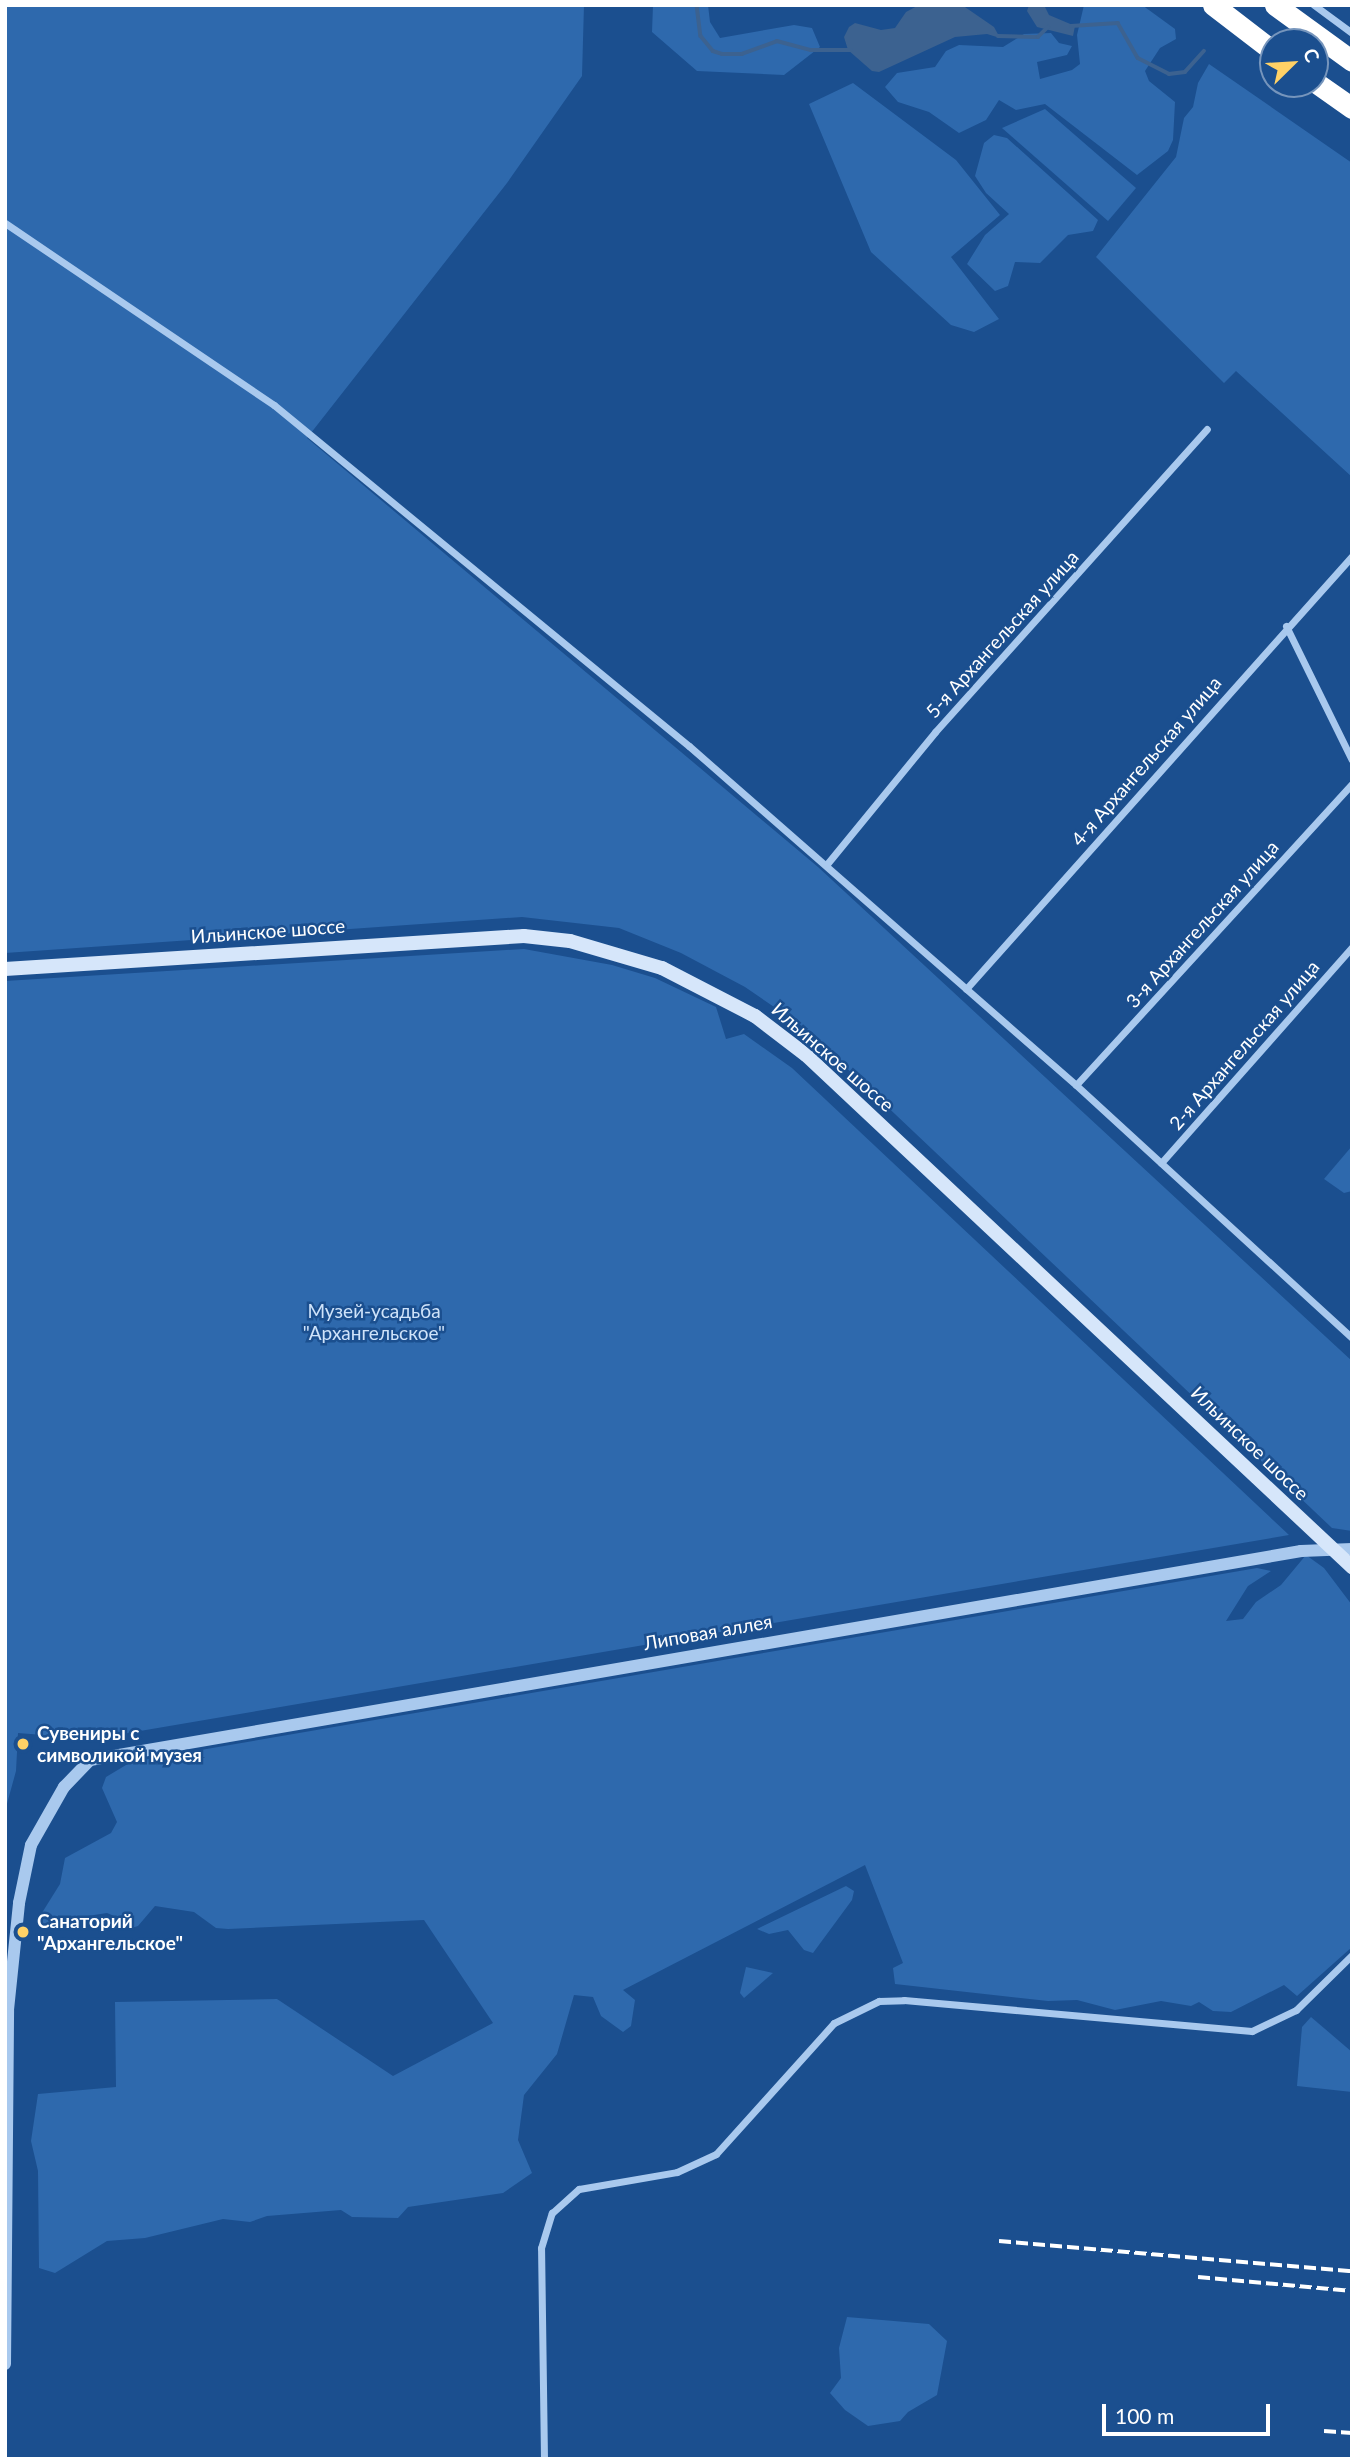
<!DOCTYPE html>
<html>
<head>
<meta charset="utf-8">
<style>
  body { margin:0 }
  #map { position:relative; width:1357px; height:2464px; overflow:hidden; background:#1b4f8f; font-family:Lato,sans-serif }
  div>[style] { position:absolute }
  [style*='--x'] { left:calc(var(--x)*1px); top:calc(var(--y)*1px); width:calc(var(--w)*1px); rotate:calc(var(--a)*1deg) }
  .green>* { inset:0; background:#2e69ad }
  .water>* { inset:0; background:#3c6290 }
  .stream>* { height:3.5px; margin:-1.75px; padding:0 1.75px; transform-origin:1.75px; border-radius:1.75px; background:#3c6290 }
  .minor>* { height:7px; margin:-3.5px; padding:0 3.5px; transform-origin:3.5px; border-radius:3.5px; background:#a9c9ee }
  .tertiary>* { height:12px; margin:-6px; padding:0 6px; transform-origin:6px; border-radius:6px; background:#a9c9ee }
  .secondary>* { height:14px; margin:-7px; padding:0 7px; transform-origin:7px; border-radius:7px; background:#d6e6fa }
  .motorway>* { height:21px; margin:-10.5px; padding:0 10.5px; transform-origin:10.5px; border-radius:10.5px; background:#fff }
  .rail>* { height:3.5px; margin-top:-1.75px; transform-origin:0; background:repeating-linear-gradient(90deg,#fff 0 12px,transparent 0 17px) }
  .dots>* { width:19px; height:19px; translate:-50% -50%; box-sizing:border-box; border:4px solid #1b4f8f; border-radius:50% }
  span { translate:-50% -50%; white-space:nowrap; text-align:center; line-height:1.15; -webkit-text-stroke:5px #1b4f8f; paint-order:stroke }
  .street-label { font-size:19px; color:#fff }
  .park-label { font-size:19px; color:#cfe3fa }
  .poi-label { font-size:19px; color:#fff; font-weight:700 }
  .left { translate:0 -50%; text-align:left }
  .frame { position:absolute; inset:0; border:7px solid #fff; pointer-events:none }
  .north { position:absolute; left:1259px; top:28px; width:70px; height:70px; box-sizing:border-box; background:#1b4f8f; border:2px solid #7695bc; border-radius:50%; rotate:66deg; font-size:19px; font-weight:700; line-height:28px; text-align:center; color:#fff }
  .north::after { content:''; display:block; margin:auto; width:24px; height:32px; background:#ffd166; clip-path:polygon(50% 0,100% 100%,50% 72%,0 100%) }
  .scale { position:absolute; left:1102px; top:2404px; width:168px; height:32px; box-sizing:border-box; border:4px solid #fff; border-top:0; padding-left:9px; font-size:21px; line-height:24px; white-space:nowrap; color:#fff; -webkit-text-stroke:5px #1b4f8f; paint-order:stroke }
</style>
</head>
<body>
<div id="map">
  <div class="green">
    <div style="clip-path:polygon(5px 5px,584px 5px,582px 76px,507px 183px,307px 438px,818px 867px,1352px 1361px,1352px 1531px,1332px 1528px,802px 1026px,745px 987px,681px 953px,619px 928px,522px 917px,5px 953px)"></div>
    <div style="clip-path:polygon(653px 5px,708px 5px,710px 22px,720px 38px,794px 25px,812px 28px,820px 47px,784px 75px,697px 71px,652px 32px)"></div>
    <div style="clip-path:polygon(1084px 5px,1142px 5px,1175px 29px,1176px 39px,1160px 48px,1145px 71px,1149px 81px,1175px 102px,1173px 140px,1168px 151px,1137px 175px,1045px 104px,1016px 110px,999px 100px,986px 120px,959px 133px,929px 112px,898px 102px,885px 87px,897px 73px,935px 67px,946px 51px,959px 45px,1003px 47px,1024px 34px,1051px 33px,1059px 43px,1072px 46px,1067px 55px,1037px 62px,1040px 79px,1072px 70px,1080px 64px,1077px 35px)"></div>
    <div style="clip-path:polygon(1209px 64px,1352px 163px,1352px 477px,1236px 371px,1224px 383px,1096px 257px,1176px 157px,1184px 118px,1193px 107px,1198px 83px)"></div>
    <div style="clip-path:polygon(853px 83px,956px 160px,1000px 215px,951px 257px,999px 319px,974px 332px,951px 325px,871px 252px,809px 104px)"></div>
    <div style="clip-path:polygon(1045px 109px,1136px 188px,1108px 221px,1002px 128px)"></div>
    <div style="clip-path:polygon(994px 135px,1007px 138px,1098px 220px,1093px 231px,1068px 235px,1040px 263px,1015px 262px,1008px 286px,995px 291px,967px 264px,985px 235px,1009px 214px,986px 193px,975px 176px,984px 143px)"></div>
    <div style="clip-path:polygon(524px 949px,612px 965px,655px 978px,716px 1007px,726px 1039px,744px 1034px,792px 1068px,1289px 1535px,93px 1739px,18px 1733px,16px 1771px,5px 1811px,5px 981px)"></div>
    <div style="clip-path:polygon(1352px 1146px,1352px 1191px,1344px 1193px,1324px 1179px)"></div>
    <div style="clip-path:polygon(1306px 1555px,1324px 1568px,1352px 1605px,1352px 1947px,1297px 1996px,1284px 1985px,1231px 2012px,1213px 2011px,1199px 2002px,1191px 2006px,1161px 2001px,1115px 2010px,1077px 2000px,1048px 2001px,895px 1984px,893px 1968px,903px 1963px,865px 1865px,623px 1990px,635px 2000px,631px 2026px,623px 2032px,601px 2016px,593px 1997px,574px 1995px,557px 2054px,524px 2095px,518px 2140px,532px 2173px,503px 2193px,408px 2207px,398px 2218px,352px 2217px,341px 2210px,267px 2216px,250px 2222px,223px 2219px,145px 2238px,107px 2241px,55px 2273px,39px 2268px,38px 2171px,31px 2141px,38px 2094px,116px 2087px,115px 2002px,277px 1999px,393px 2076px,493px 2023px,424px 1920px,228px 1929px,216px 1928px,194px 1912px,155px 1906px,138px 1926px,125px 1930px,119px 1918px,107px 1913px,81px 1917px,58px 1929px,44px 1927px,40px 1916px,60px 1884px,65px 1858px,111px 1833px,117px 1822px,102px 1788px,106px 1777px,131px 1762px,1257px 1568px,1271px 1571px,1248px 1586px,1226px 1621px,1243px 1619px,1256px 1602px,1281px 1585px)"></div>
    <div style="clip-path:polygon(846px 1886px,854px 1891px,852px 1900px,813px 1953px,804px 1950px,788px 1930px,769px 1934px,757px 1929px)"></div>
    <div style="clip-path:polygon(746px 1967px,773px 1973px,744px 1998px,740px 1993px)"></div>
    <div style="clip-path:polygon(1311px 2017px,1352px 2052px,1352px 2092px,1297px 2086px,1302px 2027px)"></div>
    <div style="clip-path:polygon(847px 2317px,929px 2324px,947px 2341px,937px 2395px,908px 2412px,900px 2421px,868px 2426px,845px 2410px,830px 2393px,841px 2378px,839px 2348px)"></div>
  </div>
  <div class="water">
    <div style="clip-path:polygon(919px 5px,962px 5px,994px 27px,1000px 38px,987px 34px,955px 37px,879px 72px,872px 71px,848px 50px,844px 37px,849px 27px,855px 23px,881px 30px,895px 28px,906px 12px)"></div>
    <div style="clip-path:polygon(1029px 5px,1044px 5px,1049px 15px,1075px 26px,1073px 36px,1037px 27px,1027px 11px)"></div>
  </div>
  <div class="stream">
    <div style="--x:697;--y:5;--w:31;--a:83"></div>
    <div style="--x:701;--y:36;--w:19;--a:51"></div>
    <div style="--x:713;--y:51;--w:9;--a:18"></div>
    <div style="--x:722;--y:54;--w:20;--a:0"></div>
    <div style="--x:742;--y:54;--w:37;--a:-20"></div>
    <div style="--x:777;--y:41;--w:35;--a:15"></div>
    <div style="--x:811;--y:50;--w:40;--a:0"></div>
    <div style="--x:1071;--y:26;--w:47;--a:-3.7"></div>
    <div style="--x:1118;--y:23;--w:40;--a:60.3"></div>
    <div style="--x:1138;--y:58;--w:35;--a:27"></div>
    <div style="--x:1169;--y:74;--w:16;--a:-7"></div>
    <div style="--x:1185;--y:72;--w:28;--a:-48"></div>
    <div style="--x:998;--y:36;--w:40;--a:1.4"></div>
    <div style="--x:1038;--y:37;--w:14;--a:-45"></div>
  </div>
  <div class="minor">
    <div style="--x:1314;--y:5;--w:47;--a:36.4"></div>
    <div style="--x:5;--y:223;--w:325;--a:34.1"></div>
    <div style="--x:274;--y:405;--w:537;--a:39.41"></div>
    <div style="--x:689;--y:746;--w:514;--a:41.22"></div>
    <div style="--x:1076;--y:1085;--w:374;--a:42.5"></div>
    <div style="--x:1286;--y:626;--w:149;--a:63.8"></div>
    <div style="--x:827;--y:864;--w:171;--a:-50.7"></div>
    <div style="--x:935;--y:732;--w:407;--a:-48.1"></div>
    <div style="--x:966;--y:989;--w:580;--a:-48.28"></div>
    <div style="--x:1076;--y:1085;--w:408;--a:-47.5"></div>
    <div style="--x:1161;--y:1163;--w:288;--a:-48.5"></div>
    <div style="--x:544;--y:2459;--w:211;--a:-90.8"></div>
    <div style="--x:541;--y:2248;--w:37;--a:-73"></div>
    <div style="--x:552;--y:2213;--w:36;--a:-42"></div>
    <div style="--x:579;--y:2189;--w:99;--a:-9.8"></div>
    <div style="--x:677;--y:2172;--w:43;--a:-24.8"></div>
    <div style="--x:716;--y:2154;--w:176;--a:-48"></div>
    <div style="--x:834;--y:2023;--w:50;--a:-26.1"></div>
    <div style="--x:879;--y:2001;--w:25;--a:-2"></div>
    <div style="--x:904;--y:2000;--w:349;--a:5.1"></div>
    <div style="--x:1252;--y:2031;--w:49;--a:-25.5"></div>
    <div style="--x:1296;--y:2010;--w:78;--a:-44.5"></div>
  </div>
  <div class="tertiary">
    <div style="--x:5;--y:2364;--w:354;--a:-89.5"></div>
    <div style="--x:8;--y:2010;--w:108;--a:-84.1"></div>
    <div style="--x:19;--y:1903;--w:59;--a:-78.3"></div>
    <div style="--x:31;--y:1845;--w:67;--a:-60.4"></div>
    <div style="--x:64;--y:1787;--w:37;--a:-46"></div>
    <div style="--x:90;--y:1760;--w:1229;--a:-9.79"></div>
    <div style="--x:1301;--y:1551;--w:51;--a:-2.2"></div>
  </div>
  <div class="secondary">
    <div style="--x:5;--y:969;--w:520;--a:-3.64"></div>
    <div style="--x:524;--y:936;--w:46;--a:6.2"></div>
    <div style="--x:570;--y:941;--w:96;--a:16.4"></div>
    <div style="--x:662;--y:968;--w:105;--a:27.3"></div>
    <div style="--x:755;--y:1016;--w:64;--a:37.4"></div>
    <div style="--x:806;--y:1055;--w:749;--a:43.16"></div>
  </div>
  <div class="motorway">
    <div style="--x:1213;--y:5;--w:76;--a:37.5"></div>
    <div style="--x:1275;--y:5;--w:95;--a:36"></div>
    <div style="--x:1315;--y:82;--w:45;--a:35.1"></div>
  </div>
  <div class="rail">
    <div style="--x:999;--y:2241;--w:354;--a:4.9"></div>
    <div style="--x:1198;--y:2277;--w:155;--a:5.2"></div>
    <div style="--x:1324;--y:2431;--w:28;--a:4"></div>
  </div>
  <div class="dots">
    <div style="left:23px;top:1744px;background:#ffd166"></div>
    <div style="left:23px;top:1932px;background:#ffd166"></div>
  </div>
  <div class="street-label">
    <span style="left:1002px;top:634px;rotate:-48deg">5-я Архангельская улица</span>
    <span style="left:1146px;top:761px;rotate:-49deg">4-я Архангельская улица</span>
    <span style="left:1202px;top:924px;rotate:-48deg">3-я Архангельская улица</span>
    <span style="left:268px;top:931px;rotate:-4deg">Ильинское шоссе</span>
    <span style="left:1244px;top:1045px;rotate:-49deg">2-я Архангельская улица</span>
    <span style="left:833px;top:1057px;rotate:41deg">Ильинское шоссе</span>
    <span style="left:1250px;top:1443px;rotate:44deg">Ильинское шоссе</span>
    <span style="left:708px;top:1632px;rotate:-10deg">Липовая аллея</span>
  </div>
  <div class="park-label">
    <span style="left:374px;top:1322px">Музей-усадьба<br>"Архангельское"</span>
  </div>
  <div class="poi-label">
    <span class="left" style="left:37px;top:1744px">Сувениры с<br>символикой музея</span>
    <span class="left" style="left:37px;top:1932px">Санаторий<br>"Архангельское"</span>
  </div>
  <div class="frame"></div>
  <div class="north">С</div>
  <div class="scale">100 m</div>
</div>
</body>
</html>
